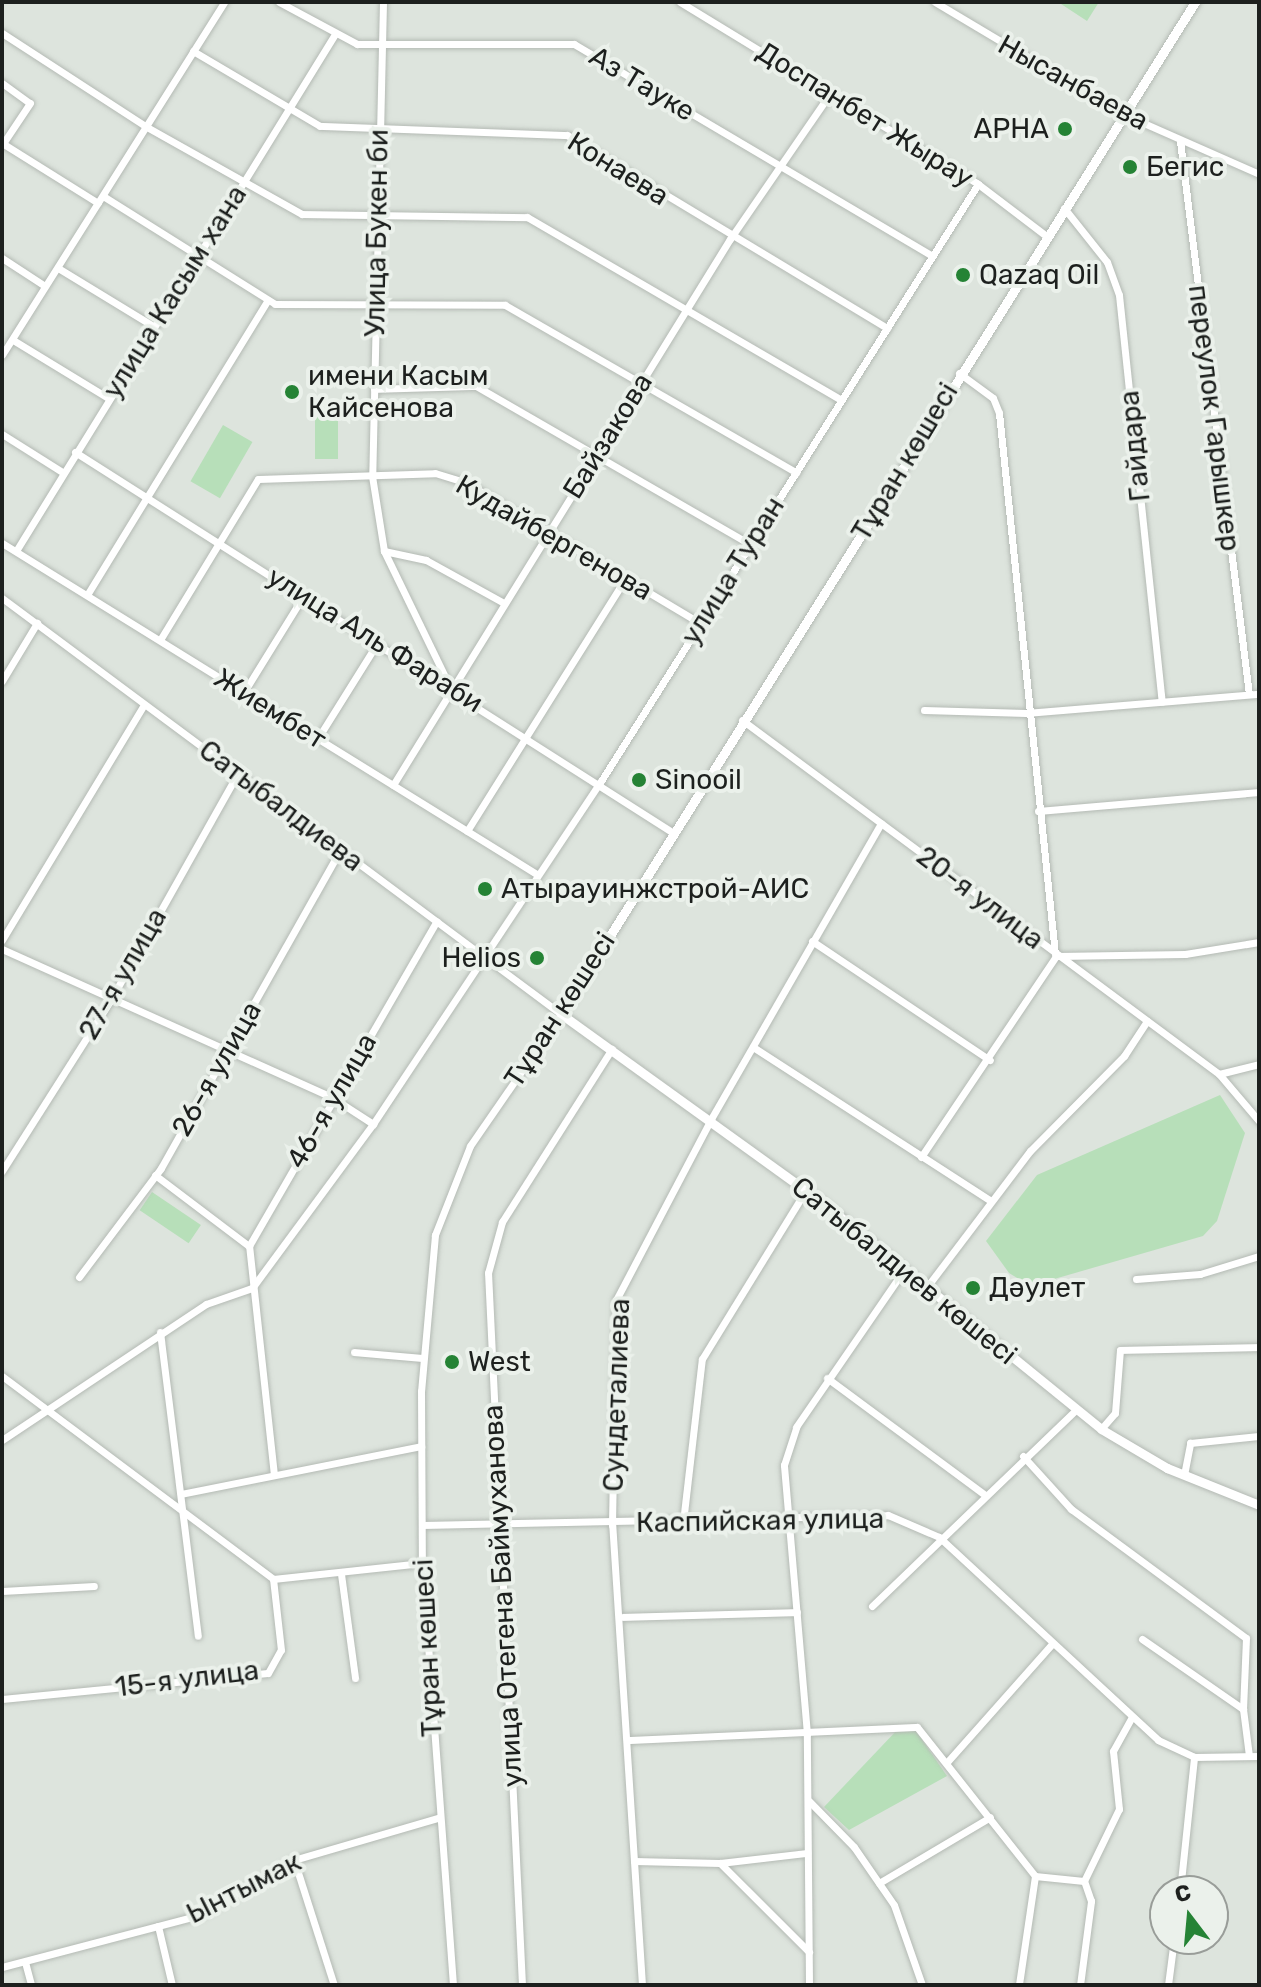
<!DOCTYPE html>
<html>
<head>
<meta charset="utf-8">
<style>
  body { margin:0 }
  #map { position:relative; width:1261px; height:1987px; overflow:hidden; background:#dde4dd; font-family:Rubik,sans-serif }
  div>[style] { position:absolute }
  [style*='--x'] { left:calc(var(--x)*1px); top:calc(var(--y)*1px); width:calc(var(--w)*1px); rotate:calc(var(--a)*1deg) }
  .green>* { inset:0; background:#b7dfb9; transform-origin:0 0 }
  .roads { filter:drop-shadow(0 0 2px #b4bab4) drop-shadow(0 0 2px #b4bab4) }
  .minor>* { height:7px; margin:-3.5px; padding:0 3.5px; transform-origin:3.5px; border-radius:3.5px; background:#fff }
  .major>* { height:9px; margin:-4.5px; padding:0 4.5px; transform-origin:4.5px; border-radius:4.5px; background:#fff }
  .dots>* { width:22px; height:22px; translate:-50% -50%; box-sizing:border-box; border:4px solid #ebf1eb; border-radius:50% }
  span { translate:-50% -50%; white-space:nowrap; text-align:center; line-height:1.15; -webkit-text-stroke:8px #ebf1eb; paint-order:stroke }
  .street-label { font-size:28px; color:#1d201e }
  .poi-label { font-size:28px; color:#1d201e }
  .right { translate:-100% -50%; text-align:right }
  .left { translate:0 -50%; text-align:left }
  .frame { position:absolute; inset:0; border:4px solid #1d201e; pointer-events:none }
  .north { position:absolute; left:1149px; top:1875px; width:80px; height:80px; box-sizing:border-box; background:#ebf1eb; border:2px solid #999d99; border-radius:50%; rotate:344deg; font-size:22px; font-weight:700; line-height:32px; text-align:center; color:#1d201e }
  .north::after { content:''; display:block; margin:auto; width:28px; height:36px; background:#258335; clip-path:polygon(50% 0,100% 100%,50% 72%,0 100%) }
</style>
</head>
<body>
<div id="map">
  <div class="green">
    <div style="clip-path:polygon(1058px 2px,1099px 2px,1087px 21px)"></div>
    <div style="left:315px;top:412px;width:23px;height:47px"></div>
    <div style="left:223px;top:425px;width:34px;height:65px;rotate:30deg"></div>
    <div style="clip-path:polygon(1220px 1095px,1245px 1133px,1217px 1221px,1203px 1236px,1030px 1286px,1009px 1273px,986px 1241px,1037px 1175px)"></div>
    <div style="left:152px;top:1192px;width:59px;height:22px;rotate:34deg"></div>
    <div style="clip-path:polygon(898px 1729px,916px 1731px,947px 1776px,849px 1830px,824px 1807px)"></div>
  </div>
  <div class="roads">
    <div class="minor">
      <div style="--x:279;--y:2;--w:89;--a:28.3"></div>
      <div style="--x:357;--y:44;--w:217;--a:0"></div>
      <div style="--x:574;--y:44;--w:416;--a:30.6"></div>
      <div style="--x:383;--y:2;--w:474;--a:91.3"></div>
      <div style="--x:372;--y:476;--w:76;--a:80.9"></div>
      <div style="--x:384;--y:551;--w:151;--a:64.1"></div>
      <div style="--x:680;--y:2;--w:349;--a:31.4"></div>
      <div style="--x:978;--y:184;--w:84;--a:37.3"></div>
      <div style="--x:935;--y:2;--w:217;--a:30.8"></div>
      <div style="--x:1121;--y:113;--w:151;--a:23.8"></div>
      <div style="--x:2;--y:33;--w:171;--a:33"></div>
      <div style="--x:145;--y:126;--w:180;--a:29.3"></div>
      <div style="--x:302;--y:214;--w:225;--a:0.8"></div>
      <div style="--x:527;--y:217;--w:363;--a:30.2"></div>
      <div style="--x:193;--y:51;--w:147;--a:30.6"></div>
      <div style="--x:320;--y:126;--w:247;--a:2.1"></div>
      <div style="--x:567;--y:135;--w:374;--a:31.1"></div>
      <div style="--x:2;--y:83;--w:34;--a:36"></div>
      <div style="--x:30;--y:103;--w:50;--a:123.7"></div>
      <div style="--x:1180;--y:141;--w:557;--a:82.89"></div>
      <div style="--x:2;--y:143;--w:113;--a:32"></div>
      <div style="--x:103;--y:196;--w:203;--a:32.1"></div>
      <div style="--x:275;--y:304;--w:230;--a:0.2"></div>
      <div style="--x:505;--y:305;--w:336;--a:29.9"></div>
      <div style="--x:1064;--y:208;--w:69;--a:51.5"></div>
      <div style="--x:1107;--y:262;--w:35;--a:70"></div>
      <div style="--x:1119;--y:295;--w:409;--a:84"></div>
      <div style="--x:2;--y:258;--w:51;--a:33.1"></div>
      <div style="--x:58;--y:268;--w:111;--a:31.4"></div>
      <div style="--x:13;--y:340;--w:111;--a:31.4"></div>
      <div style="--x:2;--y:355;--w:417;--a:-57.8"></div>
      <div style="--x:959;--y:373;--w:42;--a:36.3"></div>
      <div style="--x:993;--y:398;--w:16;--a:68"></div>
      <div style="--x:999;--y:413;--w:544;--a:84.09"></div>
      <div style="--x:374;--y:389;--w:102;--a:-1.7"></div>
      <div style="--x:476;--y:386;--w:316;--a:30"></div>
      <div style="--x:2;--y:434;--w:71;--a:32.3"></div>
      <div style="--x:75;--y:452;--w:708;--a:32.48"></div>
      <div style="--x:2;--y:543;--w:630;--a:31.77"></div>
      <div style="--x:16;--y:551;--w:607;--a:-58.32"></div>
      <div style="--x:384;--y:551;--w:43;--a:12.1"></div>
      <div style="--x:426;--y:560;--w:89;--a:28.9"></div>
      <div style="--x:87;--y:595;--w:346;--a:-58.5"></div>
      <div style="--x:2;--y:598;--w:697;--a:36.66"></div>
      <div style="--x:561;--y:1014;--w:160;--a:124.6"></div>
      <div style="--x:470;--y:1146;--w:96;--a:111.5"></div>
      <div style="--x:435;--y:1235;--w:157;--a:95.1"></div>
      <div style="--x:421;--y:1391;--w:172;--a:89.7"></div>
      <div style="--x:422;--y:1563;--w:423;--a:85.8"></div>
      <div style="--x:160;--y:640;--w:188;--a:-58.7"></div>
      <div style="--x:258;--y:479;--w:177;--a:-1.9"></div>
      <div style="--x:435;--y:473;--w:31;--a:17"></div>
      <div style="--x:465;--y:482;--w:274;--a:31"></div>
      <div style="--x:2;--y:681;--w:68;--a:-58.9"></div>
      <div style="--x:244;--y:692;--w:114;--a:-58.3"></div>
      <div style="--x:924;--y:710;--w:102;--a:1.7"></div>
      <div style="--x:1026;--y:713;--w:234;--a:-4.7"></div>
      <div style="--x:742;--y:720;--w:594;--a:36.58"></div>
      <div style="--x:1219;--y:1074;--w:62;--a:49.6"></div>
      <div style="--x:318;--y:738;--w:113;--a:-58"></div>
      <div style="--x:393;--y:785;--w:642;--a:-58.32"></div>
      <div style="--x:730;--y:239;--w:178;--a:-55.5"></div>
      <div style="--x:1038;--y:811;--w:222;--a:-4.9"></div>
      <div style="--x:467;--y:831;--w:297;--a:-57.9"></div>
      <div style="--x:2;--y:940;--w:275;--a:-58.9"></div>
      <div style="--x:812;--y:941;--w:214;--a:33.8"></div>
      <div style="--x:2;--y:949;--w:363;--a:24.2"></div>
      <div style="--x:333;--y:1098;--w:48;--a:33"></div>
      <div style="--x:1056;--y:956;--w:129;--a:-0.9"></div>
      <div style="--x:1185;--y:954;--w:75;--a:-9.2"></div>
      <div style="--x:753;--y:1047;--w:283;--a:32.9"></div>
      <div style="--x:1219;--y:1074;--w:41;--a:-14"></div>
      <div style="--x:921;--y:1157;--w:242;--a:-56.1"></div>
      <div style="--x:2;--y:1171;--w:201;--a:-57.6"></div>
      <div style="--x:110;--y:1001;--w:261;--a:-60.7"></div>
      <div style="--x:155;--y:1175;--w:118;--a:37.1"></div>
      <div style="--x:79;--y:1277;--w:136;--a:-53"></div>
      <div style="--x:161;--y:1168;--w:365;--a:-60.6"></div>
      <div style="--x:1136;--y:1279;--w:64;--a:-4.5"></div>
      <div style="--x:1200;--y:1274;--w:62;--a:-17"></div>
      <div style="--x:252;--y:1288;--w:204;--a:-53.6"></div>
      <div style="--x:373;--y:1124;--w:412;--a:-56.4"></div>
      <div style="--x:601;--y:781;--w:706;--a:-57.73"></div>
      <div style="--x:926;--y:1288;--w:172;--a:-52.8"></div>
      <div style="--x:1030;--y:1151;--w:134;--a:-45.3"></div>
      <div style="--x:1124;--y:1056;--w:42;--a:-56.7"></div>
      <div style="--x:160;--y:1332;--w:306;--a:82.9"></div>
      <div style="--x:354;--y:1352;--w:68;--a:5"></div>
      <div style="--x:2;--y:1376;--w:339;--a:36.8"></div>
      <div style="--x:827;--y:1378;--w:195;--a:36.5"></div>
      <div style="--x:1101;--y:1429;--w:21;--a:-49"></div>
      <div style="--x:1115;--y:1413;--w:63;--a:-85.5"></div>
      <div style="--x:1120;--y:1350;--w:139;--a:-1.2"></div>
      <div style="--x:2;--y:1440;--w:245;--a:-33.7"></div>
      <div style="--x:206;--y:1304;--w:49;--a:-19.2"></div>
      <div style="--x:1023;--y:1456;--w:72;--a:47.8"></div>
      <div style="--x:1071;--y:1509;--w:217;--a:36.4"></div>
      <div style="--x:1246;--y:1638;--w:71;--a:92.4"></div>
      <div style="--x:274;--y:1475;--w:230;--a:-96.2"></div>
      <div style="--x:249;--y:1246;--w:375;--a:-60"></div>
      <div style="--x:1184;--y:1475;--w:33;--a:-79"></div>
      <div style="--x:1190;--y:1443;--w:69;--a:-5.8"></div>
      <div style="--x:181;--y:1494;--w:245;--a:-11.3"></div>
      <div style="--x:683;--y:1522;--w:164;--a:-83.4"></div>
      <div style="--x:702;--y:1359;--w:198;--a:-58.4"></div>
      <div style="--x:422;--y:1525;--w:466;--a:-1.2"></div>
      <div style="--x:888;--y:1515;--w:56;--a:23.3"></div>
      <div style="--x:939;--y:1537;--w:299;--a:42.8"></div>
      <div style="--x:1158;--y:1740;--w:40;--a:25"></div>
      <div style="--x:1194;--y:1757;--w:65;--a:-0.9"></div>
      <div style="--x:341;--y:1574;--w:105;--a:82.3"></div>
      <div style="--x:2;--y:1591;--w:92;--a:-3.1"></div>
      <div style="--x:872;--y:1606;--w:283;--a:-43.9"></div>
      <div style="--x:623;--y:1617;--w:174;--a:-1.6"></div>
      <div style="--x:1142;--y:1639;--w:123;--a:34.7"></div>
      <div style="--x:1243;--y:1709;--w:47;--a:82.7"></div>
      <div style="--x:2;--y:1699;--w:267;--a:-5.6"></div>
      <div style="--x:268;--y:1673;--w:26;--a:-61"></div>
      <div style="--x:281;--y:1650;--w:71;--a:-96.4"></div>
      <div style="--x:273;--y:1579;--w:150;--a:-6.1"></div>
      <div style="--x:628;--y:1740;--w:289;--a:-2.6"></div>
      <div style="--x:917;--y:1727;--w:190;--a:51.6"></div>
      <div style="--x:1035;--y:1876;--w:110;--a:98.4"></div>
      <div style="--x:948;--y:1761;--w:157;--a:-48.4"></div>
      <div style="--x:809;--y:1801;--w:64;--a:45.6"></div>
      <div style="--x:854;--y:1847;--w:70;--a:55.4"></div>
      <div style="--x:894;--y:1905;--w:85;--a:70.7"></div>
      <div style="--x:294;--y:1860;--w:131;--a:72.3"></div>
      <div style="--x:634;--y:1861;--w:86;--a:1.3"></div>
      <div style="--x:720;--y:1863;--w:88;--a:-6.6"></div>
      <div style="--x:720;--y:1863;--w:126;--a:45"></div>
      <div style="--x:1035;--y:1876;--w:49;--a:5.8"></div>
      <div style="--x:1084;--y:1881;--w:80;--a:-64.1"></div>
      <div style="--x:1119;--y:1809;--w:58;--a:-95.9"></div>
      <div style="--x:1113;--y:1751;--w:39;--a:-61"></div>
      <div style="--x:879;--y:1883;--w:129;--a:-30.7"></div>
      <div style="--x:1180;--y:1891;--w:135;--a:-84"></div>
      <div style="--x:158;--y:1926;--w:61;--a:76.7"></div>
      <div style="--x:25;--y:1962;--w:24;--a:75"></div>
      <div style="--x:2;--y:1967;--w:205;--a:-14.7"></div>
      <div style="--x:200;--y:1915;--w:109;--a:-30.3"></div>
      <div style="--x:294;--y:1860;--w:150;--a:-16.3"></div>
      <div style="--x:522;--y:1985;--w:713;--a:-92.73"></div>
      <div style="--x:488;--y:1273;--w:53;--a:-74.6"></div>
      <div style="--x:502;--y:1222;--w:205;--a:-57.6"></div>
      <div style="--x:642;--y:1985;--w:461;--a:-93.7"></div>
      <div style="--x:612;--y:1525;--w:225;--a:-89"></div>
      <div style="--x:616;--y:1300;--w:204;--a:-62.3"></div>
      <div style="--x:711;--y:1119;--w:341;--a:-60.1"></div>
      <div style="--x:809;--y:1985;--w:251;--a:-90.5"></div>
      <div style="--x:807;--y:1734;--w:270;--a:-94.9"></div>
      <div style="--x:784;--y:1465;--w:40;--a:-72"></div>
      <div style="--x:796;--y:1427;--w:191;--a:-55.5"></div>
      <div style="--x:1080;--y:1985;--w:85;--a:-82.5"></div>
      <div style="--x:1091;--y:1901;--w:21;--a:-109"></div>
      <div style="--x:1168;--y:1985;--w:46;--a:-82.6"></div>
    </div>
    <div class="major">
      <div style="--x:1195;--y:2;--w:1194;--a:122.07"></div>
      <div style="--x:561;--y:1014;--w:322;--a:35.8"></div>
      <div style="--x:822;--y:1202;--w:360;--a:39.1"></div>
      <div style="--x:1101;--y:1429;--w:77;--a:30.6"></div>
      <div style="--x:1167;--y:1468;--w:99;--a:21.9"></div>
    </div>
  </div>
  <div class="dots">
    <div style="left:1065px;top:129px;background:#258335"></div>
    <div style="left:1130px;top:167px;background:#258335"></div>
    <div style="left:963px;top:275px;background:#258335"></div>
    <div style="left:292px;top:392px;background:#258335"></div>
    <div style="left:639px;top:780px;background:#258335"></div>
    <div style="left:485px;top:889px;background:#258335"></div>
    <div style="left:537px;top:958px;background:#258335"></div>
    <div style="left:973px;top:1288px;background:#258335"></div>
    <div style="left:452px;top:1362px;background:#258335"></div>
  </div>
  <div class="street-label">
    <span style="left:1073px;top:83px;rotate:29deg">Нысанбаева</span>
    <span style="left:642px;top:84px;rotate:31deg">Аз Тауке</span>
    <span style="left:865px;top:115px;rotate:32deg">Доспанбет Жырау</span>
    <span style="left:618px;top:169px;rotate:32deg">Конаева</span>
    <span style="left:377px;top:233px;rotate:-89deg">Улица Букен би</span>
    <span style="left:175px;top:292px;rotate:-58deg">улица Касым хана</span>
    <span style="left:1214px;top:418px;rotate:83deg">переулок Гарышкер</span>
    <span style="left:608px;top:436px;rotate:-58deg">Байзакова</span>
    <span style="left:1135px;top:446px;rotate:-96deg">Гайдара</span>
    <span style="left:905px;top:462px;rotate:-59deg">Тұран көшесі</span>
    <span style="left:554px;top:538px;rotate:30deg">Кудайбергенова</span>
    <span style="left:733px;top:571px;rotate:-58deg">улица Туран</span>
    <span style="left:375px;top:640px;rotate:32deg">улица Аль Фараби</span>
    <span style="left:270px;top:709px;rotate:32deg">Жиембет</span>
    <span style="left:281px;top:806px;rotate:37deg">Сатыбалдиева</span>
    <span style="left:980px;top:898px;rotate:37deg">20-я улица</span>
    <span style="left:123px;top:974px;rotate:-60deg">27-я улица</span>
    <span style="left:560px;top:1010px;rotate:-57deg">Тұран көшесі</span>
    <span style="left:217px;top:1069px;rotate:-60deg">26-я улица</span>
    <span style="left:332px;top:1101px;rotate:-60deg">46-я улица</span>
    <span style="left:904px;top:1271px;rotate:39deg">Сатыбалдиев көшесі</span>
    <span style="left:617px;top:1395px;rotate:-88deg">Сундеталиева</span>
    <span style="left:760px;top:1521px;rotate:-1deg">Каспийская улица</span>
    <span style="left:503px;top:1596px;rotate:-93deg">улица Отегена Баймуханова</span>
    <span style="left:428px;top:1648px;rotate:-93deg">Тұран көшесі</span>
    <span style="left:187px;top:1679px;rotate:-7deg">15-я улица</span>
    <span style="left:244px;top:1888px;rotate:-27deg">Ынтымак</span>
  </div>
  <div class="poi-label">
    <span class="right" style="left:1049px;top:129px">АРНА</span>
    <span class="left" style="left:1146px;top:167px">Бегис</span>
    <span class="left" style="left:979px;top:275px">Qazaq Oil</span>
    <span class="left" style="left:308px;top:392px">имени Касым<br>Кайсенова</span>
    <span class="left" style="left:655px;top:780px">Sinooil</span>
    <span class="left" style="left:501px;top:889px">Атырауинжстрой-АИС</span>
    <span class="right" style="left:521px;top:958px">Helios</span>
    <span class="left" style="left:989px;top:1288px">Дәулет</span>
    <span class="left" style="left:468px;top:1362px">West</span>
  </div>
  <div class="frame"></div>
  <div class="north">С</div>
</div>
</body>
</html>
